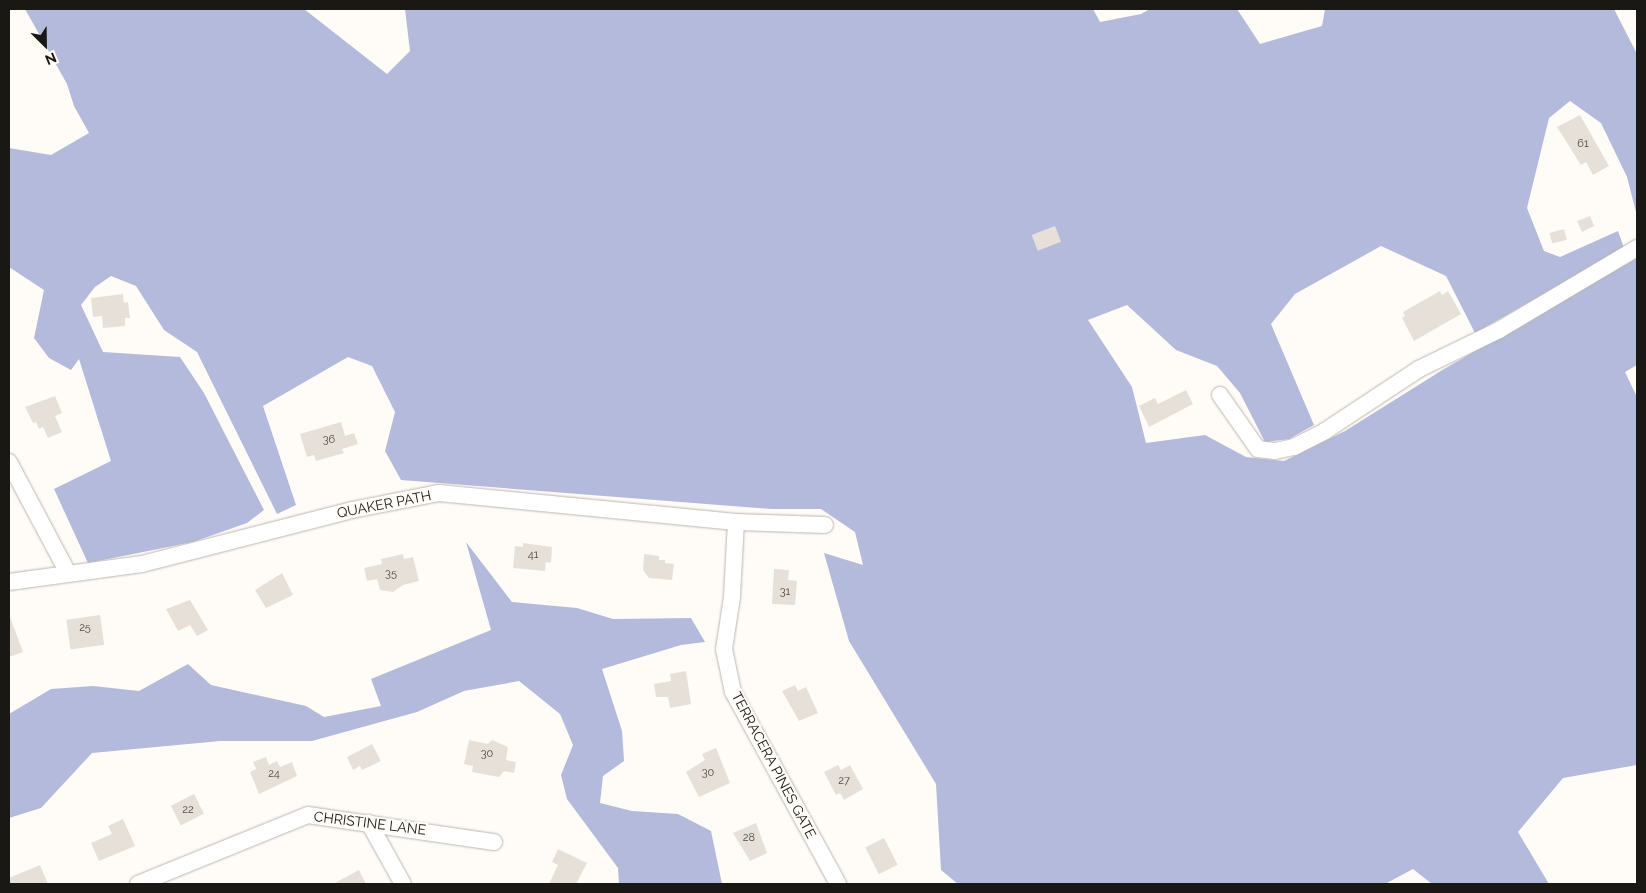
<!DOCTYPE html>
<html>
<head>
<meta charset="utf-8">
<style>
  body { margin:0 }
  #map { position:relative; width:1646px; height:893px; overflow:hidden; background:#fffbf7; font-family:Raleway,sans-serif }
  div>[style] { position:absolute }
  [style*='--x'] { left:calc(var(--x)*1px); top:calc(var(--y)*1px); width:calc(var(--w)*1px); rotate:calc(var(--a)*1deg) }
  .forest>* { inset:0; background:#b3badc }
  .building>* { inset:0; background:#e6e0d9; transform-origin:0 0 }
  .roads { filter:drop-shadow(0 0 1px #bbb6af) drop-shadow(0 0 1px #bbb6af) }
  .minor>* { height:16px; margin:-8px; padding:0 8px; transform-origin:8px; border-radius:8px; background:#fff }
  span { translate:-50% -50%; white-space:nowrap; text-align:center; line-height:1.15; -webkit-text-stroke:4px #fffbf7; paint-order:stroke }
  .number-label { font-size:11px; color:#4d4a46 }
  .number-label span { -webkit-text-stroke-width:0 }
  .street-label { font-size:14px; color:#1a1815 }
  .frame { position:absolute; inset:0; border:10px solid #1a1815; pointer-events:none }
  .north { position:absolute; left:20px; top:20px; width:50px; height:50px; -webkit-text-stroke:4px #fffbf7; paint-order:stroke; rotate:157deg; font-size:14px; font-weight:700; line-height:20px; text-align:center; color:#1a1815 }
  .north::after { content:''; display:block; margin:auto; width:18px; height:22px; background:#1a1815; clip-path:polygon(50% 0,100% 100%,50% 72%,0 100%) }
</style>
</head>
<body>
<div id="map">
  <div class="forest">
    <div style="clip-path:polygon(25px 9px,304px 9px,387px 74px,410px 51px,405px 9px,1093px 9px,1100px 22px,1141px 14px,1150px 9px,1237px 9px,1260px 44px,1322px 26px,1325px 9px,1614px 9px,1637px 54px,1637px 216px,1627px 177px,1601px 123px,1570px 101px,1549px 118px,1527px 208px,1544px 251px,1560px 257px,1618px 231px,1624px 248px,1475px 333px,1446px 276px,1381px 246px,1295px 294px,1271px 324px,1314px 425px,1289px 439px,1265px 442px,1240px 393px,1217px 366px,1176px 350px,1127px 305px,1088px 320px,1132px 387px,1146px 443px,1205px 435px,1246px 457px,1284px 461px,1345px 431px,1444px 369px,1637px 258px,1637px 365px,1625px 372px,1637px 397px,1637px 765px,1563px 778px,1518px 832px,1549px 884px,1432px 884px,1413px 869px,1385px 884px,958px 884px,941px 870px,936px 784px,849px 641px,824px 553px,863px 565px,855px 532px,821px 509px,771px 509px,401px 480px,385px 451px,395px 412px,372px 366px,348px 357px,263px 406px,296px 505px,277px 514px,197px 352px,164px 330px,136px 286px,111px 276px,95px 287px,81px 305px,103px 352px,180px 357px,204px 393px,264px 510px,247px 523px,193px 542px,88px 563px,54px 489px,111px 461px,79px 359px,71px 370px,49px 358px,34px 338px,44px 290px,9px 267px,9px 148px,51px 155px,89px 133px,74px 106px,67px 84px)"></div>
    <div style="clip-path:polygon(466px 542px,512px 602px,577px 608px,613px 619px,691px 618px,705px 642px,681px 645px,602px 669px,622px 731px,624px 761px,603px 776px,600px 803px,632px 811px,678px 814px,711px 831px,722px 884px,619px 884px,618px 868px,567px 799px,561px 775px,573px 745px,560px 714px,519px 681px,464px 691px,417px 712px,312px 741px,220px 741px,92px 753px,41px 808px,9px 818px,9px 714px,51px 689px,93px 686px,139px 691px,188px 664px,211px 685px,306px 706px,324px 717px,381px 706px,371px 679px,491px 630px)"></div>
  </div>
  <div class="building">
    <div style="clip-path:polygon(1580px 115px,1609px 166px,1593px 175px,1586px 162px,1581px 165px,1557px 127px)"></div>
    <div style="clip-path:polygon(1590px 216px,1594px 226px,1582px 232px,1577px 221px)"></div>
    <div style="left:1055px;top:226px;width:17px;height:25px;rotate:69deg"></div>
    <div style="left:1564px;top:229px;width:11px;height:15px;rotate:75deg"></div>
    <div style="clip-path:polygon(1440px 291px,1442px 295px,1448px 291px,1461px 314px,1414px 341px,1402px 318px,1405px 316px,1403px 312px)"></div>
    <div style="clip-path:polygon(123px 294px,124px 303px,128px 302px,130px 318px,125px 318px,125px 326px,103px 328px,102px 316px,93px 317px,91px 298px)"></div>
    <div style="clip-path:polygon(1186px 390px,1193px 404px,1149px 427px,1139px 406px,1155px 398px,1158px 404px)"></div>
    <div style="clip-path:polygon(55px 396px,62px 413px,55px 416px,62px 432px,48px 438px,43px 427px,39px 429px,36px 422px,33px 423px,25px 407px)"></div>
    <div style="clip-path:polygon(341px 422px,345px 436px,354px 433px,358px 444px,342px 449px,344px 453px,316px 461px,314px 455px,307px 457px,300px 434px)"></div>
    <div style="clip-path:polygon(523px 543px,552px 547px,551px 563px,546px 562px,545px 571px,513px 568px,515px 546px,523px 547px)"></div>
    <div style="clip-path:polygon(403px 554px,404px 559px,413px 557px,419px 581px,403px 585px,393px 592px,380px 590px,377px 579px,367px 581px,364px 568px,382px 564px,381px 559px)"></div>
    <div style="clip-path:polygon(644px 554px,659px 556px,659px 560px,665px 560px,665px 563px,674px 564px,672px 580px,649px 578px,643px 570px)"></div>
    <div style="clip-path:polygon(774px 569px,789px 570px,788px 580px,797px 581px,795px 605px,772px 604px)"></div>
    <div style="clip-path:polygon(282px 573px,293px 595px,266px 608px,255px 590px)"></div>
    <div style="clip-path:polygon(190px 600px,208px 630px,197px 636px,190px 625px,178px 631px,166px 609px)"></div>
    <div style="left:100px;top:615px;width:30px;height:34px;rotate:82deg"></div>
    <div style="clip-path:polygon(10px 617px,23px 652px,9px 657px,9px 618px)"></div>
    <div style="clip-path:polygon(686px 671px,691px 704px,670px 708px,668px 697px,656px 697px,654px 684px,671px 681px,670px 674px)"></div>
    <div style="clip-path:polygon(795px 685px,798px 691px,806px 687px,818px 713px,799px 721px,782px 691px)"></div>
    <div style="clip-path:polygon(469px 740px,488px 744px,492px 740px,508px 747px,506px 760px,516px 762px,514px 773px,504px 771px,499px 777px,472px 772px,473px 766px,464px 764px)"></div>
    <div style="clip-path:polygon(372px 744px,381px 761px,362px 770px,360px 766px,353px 770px,347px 757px)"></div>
    <div style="clip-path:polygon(716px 748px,730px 783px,699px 797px,686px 772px,705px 760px,702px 754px)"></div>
    <div style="clip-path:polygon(266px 757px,269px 765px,277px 761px,280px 767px,292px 762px,297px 776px,259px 794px,250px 772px,256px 769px,253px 762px)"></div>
    <div style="clip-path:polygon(838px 765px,841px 770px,850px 765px,863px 789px,844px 800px,840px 793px,836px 795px,824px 772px)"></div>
    <div style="left:194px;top:794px;width:22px;height:26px;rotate:63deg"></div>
    <div style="clip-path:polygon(123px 819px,135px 846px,99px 861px,91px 843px,112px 834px,108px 826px)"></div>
    <div style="clip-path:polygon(756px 823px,767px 853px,750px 861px,733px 833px)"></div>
    <div style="left:884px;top:838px;width:30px;height:21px;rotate:63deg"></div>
    <div style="clip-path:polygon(558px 849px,587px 863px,576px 884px,549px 884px,558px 865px,552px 862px)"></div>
    <div style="clip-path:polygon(40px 865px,48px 884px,9px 884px,9px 878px)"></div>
    <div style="clip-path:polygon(359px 870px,366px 884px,333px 884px)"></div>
  </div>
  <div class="roads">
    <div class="minor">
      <div style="--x:1220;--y:395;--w:66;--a:54.9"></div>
      <div style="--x:1258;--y:449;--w:17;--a:7"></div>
      <div style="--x:1275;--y:451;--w:19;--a:-12"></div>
      <div style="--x:1294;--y:447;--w:35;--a:-27"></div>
      <div style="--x:1325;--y:431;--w:113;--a:-33.4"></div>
      <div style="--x:1419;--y:369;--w:89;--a:-26"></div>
      <div style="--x:1499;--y:330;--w:161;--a:-30.7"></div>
      <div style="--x:9;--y:462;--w:126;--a:62"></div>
      <div style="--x:736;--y:522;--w:75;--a:93.1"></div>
      <div style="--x:732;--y:597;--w:53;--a:98.7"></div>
      <div style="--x:724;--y:649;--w:44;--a:78.2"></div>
      <div style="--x:733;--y:692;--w:219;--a:61.3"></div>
      <div style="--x:9;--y:582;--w:134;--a:-7.7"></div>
      <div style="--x:142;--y:564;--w:217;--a:-14.4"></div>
      <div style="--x:352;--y:510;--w:89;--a:-11.1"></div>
      <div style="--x:439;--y:493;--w:298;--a:5.6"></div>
      <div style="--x:736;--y:522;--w:89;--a:1.9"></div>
      <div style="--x:369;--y:823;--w:70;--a:60.9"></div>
      <div style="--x:138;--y:884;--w:183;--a:-22.1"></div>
      <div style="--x:308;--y:815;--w:188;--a:8.3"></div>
    </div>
  </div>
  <div class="number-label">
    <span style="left:1583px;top:144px">61</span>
    <span style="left:329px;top:440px">36</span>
    <span style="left:533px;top:555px">41</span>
    <span style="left:391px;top:574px">35</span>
    <span style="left:785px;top:592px">31</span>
    <span style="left:85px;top:628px">25</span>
    <span style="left:487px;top:754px">30</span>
    <span style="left:708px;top:773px">30</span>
    <span style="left:274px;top:774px">24</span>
    <span style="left:844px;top:781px">27</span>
    <span style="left:188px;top:810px">22</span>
    <span style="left:749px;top:838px">28</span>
  </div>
  <div class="street-label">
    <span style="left:384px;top:504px;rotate:-11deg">QUAKER PATH</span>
    <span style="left:774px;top:765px;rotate:62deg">TERRACERA PINES GATE</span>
    <span style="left:370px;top:823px;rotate:7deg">CHRISTINE LANE</span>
  </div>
  <div class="frame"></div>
  <div class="north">N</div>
</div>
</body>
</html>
